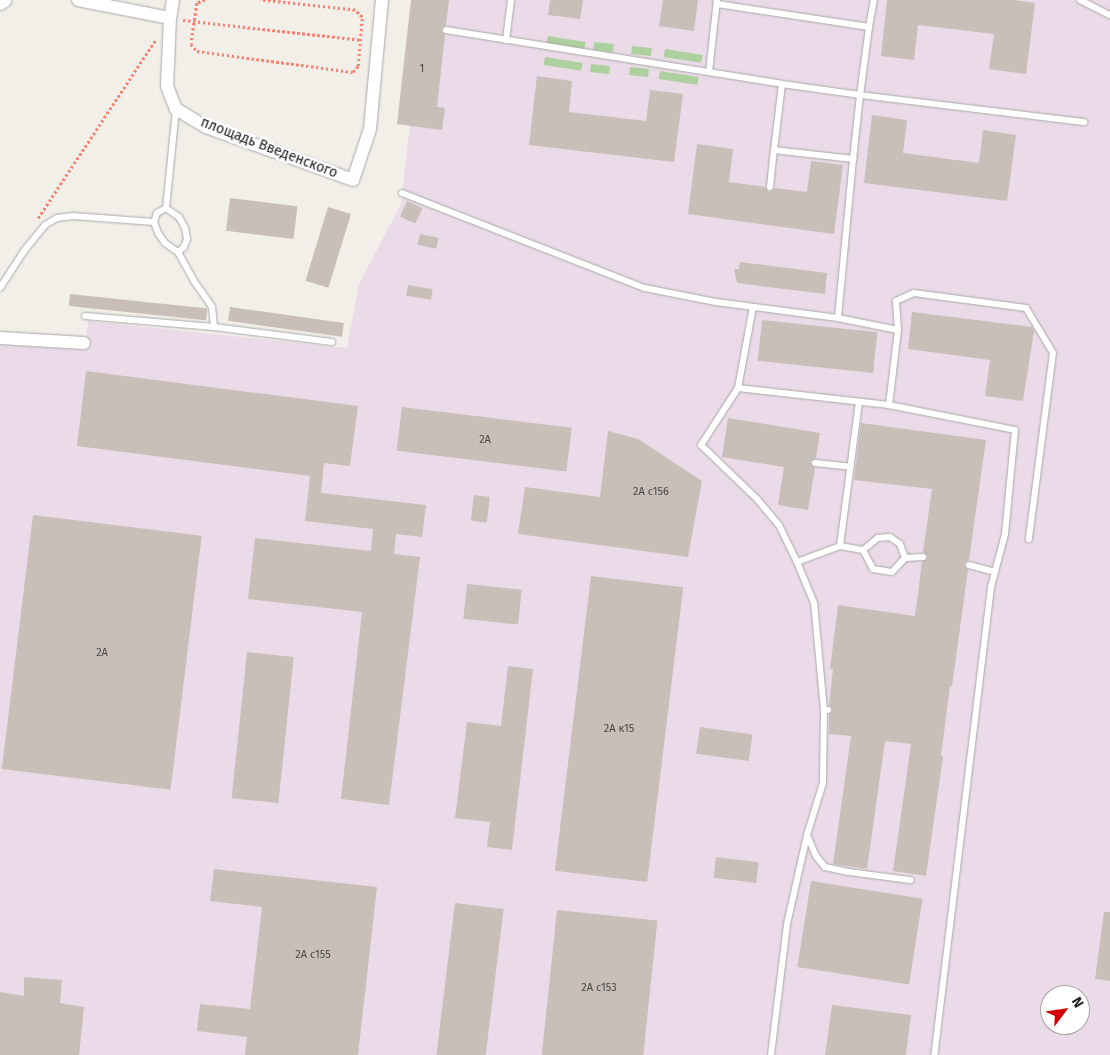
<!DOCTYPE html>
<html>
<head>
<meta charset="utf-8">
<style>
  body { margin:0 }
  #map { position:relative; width:1110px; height:1055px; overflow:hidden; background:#f2efe9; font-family:"Fira Sans",sans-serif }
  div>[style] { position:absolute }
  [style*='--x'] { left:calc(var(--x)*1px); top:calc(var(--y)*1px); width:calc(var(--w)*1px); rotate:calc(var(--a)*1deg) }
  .industrial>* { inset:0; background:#ebdbe8 }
  .forest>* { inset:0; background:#add19e; transform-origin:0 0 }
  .building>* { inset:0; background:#c7bfb8; transform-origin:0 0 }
  .path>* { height:2.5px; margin-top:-1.25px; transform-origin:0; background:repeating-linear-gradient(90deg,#fa8072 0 2.5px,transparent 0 5px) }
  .roads { filter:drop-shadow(0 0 1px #a9a9a9) drop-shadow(0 0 1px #a9a9a9) }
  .service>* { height:6px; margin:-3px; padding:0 3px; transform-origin:3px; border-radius:3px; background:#fff }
  .minor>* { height:12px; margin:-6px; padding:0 6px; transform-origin:6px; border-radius:6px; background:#fff }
  .tertiary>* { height:16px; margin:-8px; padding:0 8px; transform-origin:8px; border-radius:8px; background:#fff }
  span { translate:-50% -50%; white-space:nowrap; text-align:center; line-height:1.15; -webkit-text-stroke:5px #fff; paint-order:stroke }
  .number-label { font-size:11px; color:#4b4948 }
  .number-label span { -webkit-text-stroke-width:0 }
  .street-label { font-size:14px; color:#222 }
  .north { position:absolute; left:1040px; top:985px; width:50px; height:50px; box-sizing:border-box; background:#fff; border:1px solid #a7a7a7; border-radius:50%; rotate:59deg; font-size:14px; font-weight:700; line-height:20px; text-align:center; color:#222 }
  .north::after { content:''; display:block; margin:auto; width:18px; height:22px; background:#d40000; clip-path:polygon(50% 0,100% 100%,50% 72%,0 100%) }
</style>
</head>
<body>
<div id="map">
  <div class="industrial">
    <div style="clip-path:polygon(evenodd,424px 0,1110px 0,1110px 1055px,0 1055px,0 344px,85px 349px,88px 321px,347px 348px,359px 284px,401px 204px,424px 0,1050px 995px,1080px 995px,1080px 1025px,1050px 1025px,1050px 995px)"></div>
  </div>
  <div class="forest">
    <div style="left:548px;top:36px;width:38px;height:8px;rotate:9deg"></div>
    <div style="left:594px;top:42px;width:20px;height:8px;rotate:6deg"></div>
    <div style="left:632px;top:46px;width:20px;height:8px;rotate:6deg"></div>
    <div style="left:665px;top:49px;width:38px;height:8px;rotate:9deg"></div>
    <div style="left:545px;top:57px;width:38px;height:8px;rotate:9deg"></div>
    <div style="left:591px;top:64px;width:19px;height:8px;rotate:6deg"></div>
    <div style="left:630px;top:67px;width:19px;height:8px;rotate:6deg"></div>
    <div style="left:660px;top:71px;width:39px;height:8px;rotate:9deg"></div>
  </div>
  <div class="building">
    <div style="clip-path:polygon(411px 0,449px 0,446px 25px,441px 30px,445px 35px,437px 107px,445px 108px,442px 130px,397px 124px)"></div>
    <div style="clip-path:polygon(550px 0,583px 0,580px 19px,548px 15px)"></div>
    <div style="clip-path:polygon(663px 0,698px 0,694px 31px,659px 26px)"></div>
    <div style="clip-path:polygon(887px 0,1015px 0,1035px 3px,1026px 74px,989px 69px,994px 34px,918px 25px,914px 60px,881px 56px)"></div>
    <div style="clip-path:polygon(537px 76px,572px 81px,569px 112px,646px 121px,650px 90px,683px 94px,674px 162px,529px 145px)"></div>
    <div style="clip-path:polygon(872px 115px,907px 120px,903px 153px,979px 163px,983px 130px,1016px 135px,1007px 201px,864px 183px)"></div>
    <div style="clip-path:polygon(697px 144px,733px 149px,729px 182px,765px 187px,769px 192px,775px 188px,807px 192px,811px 161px,843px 165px,834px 234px,688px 214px)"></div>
    <div style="left:230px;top:198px;width:68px;height:33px;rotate:7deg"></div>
    <div style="left:407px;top:201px;width:17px;height:17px;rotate:25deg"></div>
    <div style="left:328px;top:207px;width:24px;height:77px;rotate:17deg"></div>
    <div style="left:420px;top:234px;width:19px;height:11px;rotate:12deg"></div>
    <div style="clip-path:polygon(740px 262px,827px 273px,825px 294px,737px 283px,734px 269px,739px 269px)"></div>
    <div style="left:408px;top:285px;width:25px;height:11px;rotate:9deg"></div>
    <div style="left:70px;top:294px;width:138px;height:12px;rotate:6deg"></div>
    <div style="left:230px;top:307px;width:115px;height:14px;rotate:8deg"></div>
    <div style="clip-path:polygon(912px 312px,1032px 327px,1034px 331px,1023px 401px,985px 396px,990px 360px,908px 349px)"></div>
    <div style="left:762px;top:320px;width:116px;height:41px;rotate:6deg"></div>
    <div style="clip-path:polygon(86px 371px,358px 406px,350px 466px,324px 463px,321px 493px,426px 505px,422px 537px,396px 534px,394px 554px,420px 557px,389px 805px,341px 799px,362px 612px,248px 599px,255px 538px,371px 551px,373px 529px,305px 521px,310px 476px,77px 446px)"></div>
    <div style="left:402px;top:407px;width:171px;height:44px;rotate:7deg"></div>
    <div style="clip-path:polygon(728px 418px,820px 433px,816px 458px,810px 462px,815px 468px,808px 510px,778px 505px,784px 467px,722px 457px)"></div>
    <div style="clip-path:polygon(861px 423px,986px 440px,969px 560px,964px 564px,968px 570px,952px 686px,950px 686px,941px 756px,943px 757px,926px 876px,893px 871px,911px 744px,885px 741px,867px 869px,833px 864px,851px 736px,829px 734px,829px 715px,833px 710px,829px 705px,833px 669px,830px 669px,838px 605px,915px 616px,922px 562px,928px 557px,923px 552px,932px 489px,854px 480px)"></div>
    <div style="clip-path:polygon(608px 431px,638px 439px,702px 481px,688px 557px,518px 534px,525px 487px,600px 497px)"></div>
    <div style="left:474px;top:495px;width:16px;height:26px;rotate:7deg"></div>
    <div style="left:33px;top:515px;width:170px;height:256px;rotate:7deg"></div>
    <div style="left:591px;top:576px;width:93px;height:297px;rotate:7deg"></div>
    <div style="left:467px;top:584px;width:55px;height:35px;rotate:6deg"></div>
    <div style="left:247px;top:652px;width:47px;height:147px;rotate:6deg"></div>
    <div style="clip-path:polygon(508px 666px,533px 669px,512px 850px,487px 847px,490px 822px,455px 818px,467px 722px,501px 726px)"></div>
    <div style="left:700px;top:727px;width:53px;height:27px;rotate:8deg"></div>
    <div style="left:716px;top:857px;width:43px;height:21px;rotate:7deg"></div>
    <div style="clip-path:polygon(214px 869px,377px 887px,358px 1055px,245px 1055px,247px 1037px,197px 1031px,200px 1004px,250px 1009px,262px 907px,210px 901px)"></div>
    <div style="left:811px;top:881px;width:113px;height:87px;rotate:9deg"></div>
    <div style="left:455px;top:903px;width:49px;height:153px;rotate:7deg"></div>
    <div style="left:557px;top:910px;width:101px;height:146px;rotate:6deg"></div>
    <div style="clip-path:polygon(1104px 912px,1110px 912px,1110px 981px,1095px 979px)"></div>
    <div style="clip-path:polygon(24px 977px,62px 980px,60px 1003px,84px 1007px,79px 1055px,0 1055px,0 992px,24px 996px)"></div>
    <div style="clip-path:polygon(832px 1005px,911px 1015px,906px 1055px,825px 1055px)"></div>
  </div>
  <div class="path">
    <div style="--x:205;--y:0;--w:9;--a:159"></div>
    <div style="--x:197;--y:3;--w:41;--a:98.3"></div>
    <div style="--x:191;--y:44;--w:9;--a:49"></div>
    <div style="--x:197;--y:51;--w:157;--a:7.7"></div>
    <div style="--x:353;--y:72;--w:8;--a:-50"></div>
    <div style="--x:358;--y:66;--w:49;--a:-85.3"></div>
    <div style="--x:362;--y:17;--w:10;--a:-135"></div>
    <div style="--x:355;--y:10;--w:95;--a:-173.9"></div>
    <div style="--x:183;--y:20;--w:178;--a:6.4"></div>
    <div style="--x:38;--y:218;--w:214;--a:-56.6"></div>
  </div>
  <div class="roads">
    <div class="service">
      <div style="--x:1080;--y:0;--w:34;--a:27"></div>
      <div style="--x:717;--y:4;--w:154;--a:8.6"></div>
      <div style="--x:869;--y:27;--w:69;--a:97.5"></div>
      <div style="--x:860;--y:95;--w:226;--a:6.9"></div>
      <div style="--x:869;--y:27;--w:27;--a:-80"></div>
      <div style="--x:446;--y:30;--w:340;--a:9.1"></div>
      <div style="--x:782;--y:84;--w:66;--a:96.9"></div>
      <div style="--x:506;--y:40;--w:40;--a:-82.9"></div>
      <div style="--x:709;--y:72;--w:72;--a:-83.7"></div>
      <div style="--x:782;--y:84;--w:79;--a:8"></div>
      <div style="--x:860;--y:95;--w:64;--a:96.2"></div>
      <div style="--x:770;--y:187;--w:37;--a:-84"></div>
      <div style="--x:774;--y:150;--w:80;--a:6.5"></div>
      <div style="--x:853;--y:159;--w:160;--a:95.4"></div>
      <div style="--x:838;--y:318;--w:61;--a:11.3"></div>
      <div style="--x:898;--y:330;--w:76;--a:96.8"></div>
      <div style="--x:402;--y:193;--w:261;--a:21.4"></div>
      <div style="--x:645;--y:288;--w:72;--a:11.2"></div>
      <div style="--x:716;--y:302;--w:123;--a:7.5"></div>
      <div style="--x:166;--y:208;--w:10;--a:151"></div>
      <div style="--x:157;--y:213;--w:9;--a:108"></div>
      <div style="--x:154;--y:222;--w:12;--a:70"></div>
      <div style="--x:158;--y:233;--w:12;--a:55"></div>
      <div style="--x:165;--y:243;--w:16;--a:35"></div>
      <div style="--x:178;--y:252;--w:33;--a:61"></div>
      <div style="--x:194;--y:281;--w:32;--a:55"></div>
      <div style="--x:212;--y:307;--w:20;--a:84"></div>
      <div style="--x:214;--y:327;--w:119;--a:7.2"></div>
      <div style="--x:166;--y:208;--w:100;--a:-84.2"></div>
      <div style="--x:166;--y:208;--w:16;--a:35"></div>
      <div style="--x:179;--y:217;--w:13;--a:61"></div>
      <div style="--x:185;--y:228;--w:11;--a:80"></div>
      <div style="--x:187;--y:239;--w:9;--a:111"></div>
      <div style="--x:184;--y:247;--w:8;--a:140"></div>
      <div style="--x:0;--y:288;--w:44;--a:-57"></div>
      <div style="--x:24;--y:251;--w:33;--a:-51"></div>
      <div style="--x:45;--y:225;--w:14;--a:-30"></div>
      <div style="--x:57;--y:218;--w:16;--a:-7"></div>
      <div style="--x:73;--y:216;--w:81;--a:4.2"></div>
      <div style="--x:753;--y:307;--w:82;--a:100.5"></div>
      <div style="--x:738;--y:388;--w:68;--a:123"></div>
      <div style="--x:701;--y:445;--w:78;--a:44"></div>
      <div style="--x:757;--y:499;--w:34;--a:50"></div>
      <div style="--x:779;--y:525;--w:41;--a:64.1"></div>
      <div style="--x:85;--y:316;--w:129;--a:4.9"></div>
      <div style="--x:898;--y:330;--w:29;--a:-94"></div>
      <div style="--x:896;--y:301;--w:20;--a:-24"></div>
      <div style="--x:914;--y:293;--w:113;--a:7.6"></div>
      <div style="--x:1026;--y:308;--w:52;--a:59"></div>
      <div style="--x:1053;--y:353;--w:188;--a:97.4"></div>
      <div style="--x:738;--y:388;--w:152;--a:6.4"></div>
      <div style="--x:889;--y:405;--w:128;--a:11.2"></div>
      <div style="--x:1015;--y:430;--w:104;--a:95.5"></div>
      <div style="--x:1005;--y:534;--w:55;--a:104.8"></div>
      <div style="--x:991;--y:587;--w:471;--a:96.9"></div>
      <div style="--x:815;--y:463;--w:36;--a:6"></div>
      <div style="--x:840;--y:546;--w:145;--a:-82.5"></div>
      <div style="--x:863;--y:550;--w:19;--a:-39"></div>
      <div style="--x:878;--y:538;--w:12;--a:-5"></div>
      <div style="--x:890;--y:537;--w:12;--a:35"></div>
      <div style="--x:900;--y:544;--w:15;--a:70"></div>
      <div style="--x:969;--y:565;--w:27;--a:15"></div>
      <div style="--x:824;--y:710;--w:73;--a:90.8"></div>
      <div style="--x:823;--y:783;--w:54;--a:107.1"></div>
      <div style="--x:807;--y:835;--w:23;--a:67"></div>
      <div style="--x:816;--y:856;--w:14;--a:51"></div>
      <div style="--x:825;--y:867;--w:25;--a:12"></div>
      <div style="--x:849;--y:872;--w:62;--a:7.5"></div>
      <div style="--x:828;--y:710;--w:4;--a:180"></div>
      <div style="--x:824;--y:710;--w:107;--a:-95.3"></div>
      <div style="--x:814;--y:603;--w:44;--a:-112.5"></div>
      <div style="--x:797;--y:562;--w:46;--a:-20.4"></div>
      <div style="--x:840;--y:546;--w:23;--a:10"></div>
      <div style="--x:863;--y:550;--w:21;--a:62"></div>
      <div style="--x:873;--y:569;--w:19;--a:9"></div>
      <div style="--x:892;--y:572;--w:19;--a:-47"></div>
      <div style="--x:905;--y:558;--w:18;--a:-3"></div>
      <div style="--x:771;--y:1055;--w:132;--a:-83"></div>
      <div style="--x:787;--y:924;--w:91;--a:-77.3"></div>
    </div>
    <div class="minor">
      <div style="--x:78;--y:0;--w:94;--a:11.1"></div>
      <div style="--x:173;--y:0;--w:18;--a:99"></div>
      <div style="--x:170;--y:18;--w:68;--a:92.5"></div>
      <div style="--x:167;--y:86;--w:25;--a:69"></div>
      <div style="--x:176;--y:109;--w:35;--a:31"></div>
      <div style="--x:206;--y:127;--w:156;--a:19.8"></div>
      <div style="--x:353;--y:180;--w:54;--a:-71.6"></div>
      <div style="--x:370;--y:129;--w:130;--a:-84.7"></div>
      <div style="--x:0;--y:338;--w:84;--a:3.4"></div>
    </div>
    <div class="tertiary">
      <div style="--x:0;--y:2;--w:4;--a:-34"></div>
    </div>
  </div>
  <div class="number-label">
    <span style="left:422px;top:69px">1</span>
    <span style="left:485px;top:440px">2А</span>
    <span style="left:651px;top:492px">2А с156</span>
    <span style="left:102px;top:653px">2А</span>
    <span style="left:619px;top:729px">2А к15</span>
    <span style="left:313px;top:955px">2А с155</span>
    <span style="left:599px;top:988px">2А с153</span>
  </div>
  <div class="street-label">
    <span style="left:269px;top:148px;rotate:21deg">площадь Введенского</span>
  </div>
  <div class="north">N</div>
</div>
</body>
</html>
